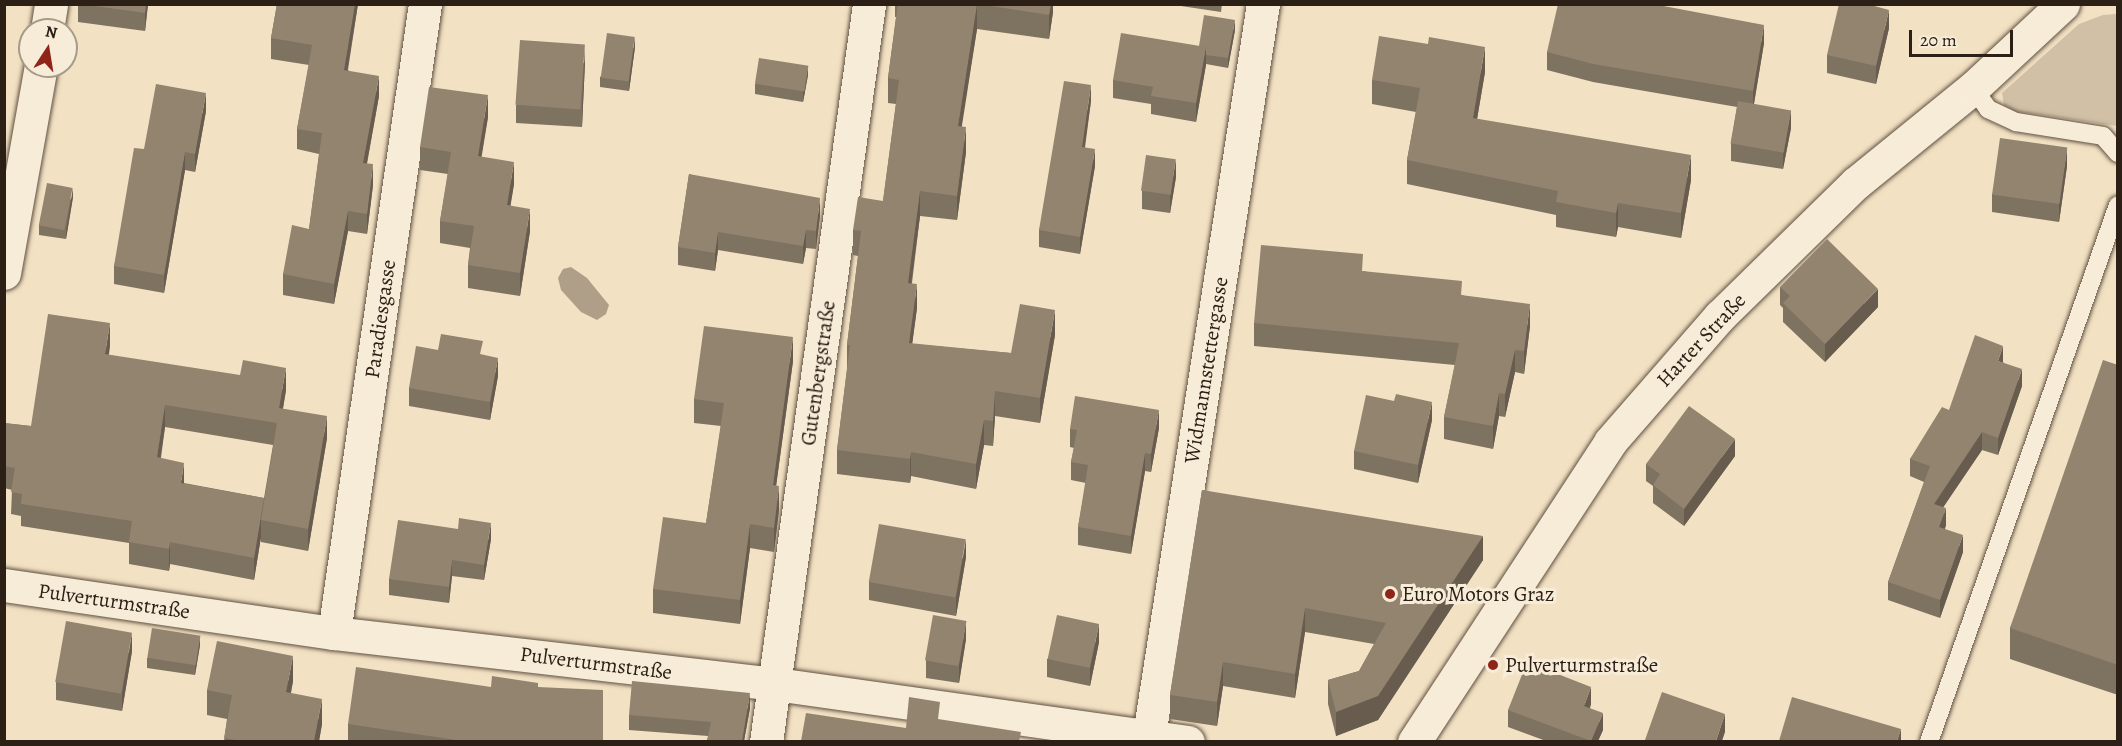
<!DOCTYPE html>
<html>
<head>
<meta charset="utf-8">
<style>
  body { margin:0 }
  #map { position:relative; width:2122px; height:746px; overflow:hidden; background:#f3e1c3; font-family:Alegreya,serif }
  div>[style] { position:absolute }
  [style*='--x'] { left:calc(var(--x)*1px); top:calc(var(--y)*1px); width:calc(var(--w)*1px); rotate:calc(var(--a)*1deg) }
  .green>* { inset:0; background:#d1c0a6 }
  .water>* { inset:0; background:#af9f88 }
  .roads { filter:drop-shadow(0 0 2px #5e5041) drop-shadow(0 0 2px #5e5041) }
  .lane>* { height:18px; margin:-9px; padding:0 9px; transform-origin:9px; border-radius:9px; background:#f7ecd8 }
  .street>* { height:33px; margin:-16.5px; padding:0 16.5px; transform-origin:16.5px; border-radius:16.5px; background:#f7ecd8 }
  .secondary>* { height:33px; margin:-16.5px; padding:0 16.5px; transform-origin:16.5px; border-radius:16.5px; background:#f7ecd8 }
  .wall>* { inset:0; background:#7e7260 }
  .shaded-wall>* { inset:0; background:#675c4e }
  .building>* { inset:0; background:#938470; transform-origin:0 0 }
  .dots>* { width:16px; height:16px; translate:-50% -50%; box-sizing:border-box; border:3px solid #f7ecd8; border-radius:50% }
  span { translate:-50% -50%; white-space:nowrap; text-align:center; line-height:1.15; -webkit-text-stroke:6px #f7ecd8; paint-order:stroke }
  .street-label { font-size:21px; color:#2c2016 }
  .poi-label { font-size:21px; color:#2c2016 }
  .left { translate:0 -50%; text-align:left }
  .frame { position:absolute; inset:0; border:6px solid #2c2016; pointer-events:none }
  .north { position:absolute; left:18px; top:18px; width:60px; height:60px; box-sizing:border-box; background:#f7ecd8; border:2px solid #a69a8a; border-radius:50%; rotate:12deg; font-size:16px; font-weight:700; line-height:24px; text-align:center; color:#2c2016 }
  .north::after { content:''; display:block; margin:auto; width:21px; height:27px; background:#8f2418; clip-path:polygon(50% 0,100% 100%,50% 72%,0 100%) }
  .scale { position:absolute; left:1909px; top:30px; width:104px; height:27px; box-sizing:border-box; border:3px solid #2c2016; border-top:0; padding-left:8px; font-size:18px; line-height:21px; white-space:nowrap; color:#2c2016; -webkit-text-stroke:4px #f7ecd8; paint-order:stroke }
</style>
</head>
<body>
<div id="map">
  <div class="green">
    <div style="clip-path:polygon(2117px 14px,2117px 126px,2014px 111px,2004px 105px,2002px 93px,2079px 24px,2103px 15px)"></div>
  </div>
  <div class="water">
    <div style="clip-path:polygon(571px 267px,587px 278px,609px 305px,606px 314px,597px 320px,581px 312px,561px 290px,558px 278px,563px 269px)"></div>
  </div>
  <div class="roads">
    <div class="lane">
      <div style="--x:1973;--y:88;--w:26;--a:54"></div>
      <div style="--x:1988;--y:109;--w:31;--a:25"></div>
      <div style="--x:2016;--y:122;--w:88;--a:9.1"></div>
      <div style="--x:2103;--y:136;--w:23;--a:49"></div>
      <div style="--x:1929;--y:742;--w:569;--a:-70.61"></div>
    </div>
    <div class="street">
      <div style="--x:47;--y:30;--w:26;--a:-81"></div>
      <div style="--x:4;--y:273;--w:210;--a:-79.9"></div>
      <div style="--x:4;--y:585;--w:333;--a:8.3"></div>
      <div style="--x:334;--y:633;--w:444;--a:6.6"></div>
      <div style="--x:775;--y:684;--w:417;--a:8"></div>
      <div style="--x:334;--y:633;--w:636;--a:-81.77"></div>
      <div style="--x:1149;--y:735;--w:740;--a:-81.14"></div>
      <div style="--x:766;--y:742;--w:745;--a:-82.05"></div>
    </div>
    <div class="secondary">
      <div style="--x:1414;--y:742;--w:358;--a:-56.8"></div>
      <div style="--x:1610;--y:442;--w:167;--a:-48.9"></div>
      <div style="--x:1720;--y:316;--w:190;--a:-44.4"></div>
      <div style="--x:1856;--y:183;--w:151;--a:-39.1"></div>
      <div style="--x:1973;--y:88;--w:123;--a:-43"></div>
    </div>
  </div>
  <div class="wall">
    <div style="clip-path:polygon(78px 4px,148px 4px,145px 31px,78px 22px)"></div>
    <div style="clip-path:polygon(277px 4px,358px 4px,348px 70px,379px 96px,367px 164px,373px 185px,367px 234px,348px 231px,334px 304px,283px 295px,283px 274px,309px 229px,319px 154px,297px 149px,297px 129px,309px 65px,271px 59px,271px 38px)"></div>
    <div style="clip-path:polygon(895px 4px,1053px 4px,1053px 12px,1049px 39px,977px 29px,961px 127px,966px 152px,957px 220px,920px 216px,912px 283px,917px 308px,912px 344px,1011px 353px,1055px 335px,1040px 423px,995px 416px,993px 446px,984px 445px,976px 489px,911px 476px,910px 483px,837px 474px,837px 450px,847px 369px,847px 345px,858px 256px,853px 255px,853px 230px,883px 201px,896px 104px,888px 103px,888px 78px,896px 17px,895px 17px)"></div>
    <div style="clip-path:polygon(1181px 4px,1222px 4px,1221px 12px,1181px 6px)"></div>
    <div style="clip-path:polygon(1889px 28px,1876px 84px,1827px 73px,1827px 55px)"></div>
    <div style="clip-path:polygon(1235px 30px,1228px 68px,1206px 64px,1196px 122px,1151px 114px,1151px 104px,1113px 98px,1113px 80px,1199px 46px)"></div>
    <div style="clip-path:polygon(1764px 43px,1754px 104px,1791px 128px,1783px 169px,1731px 161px,1731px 143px,1737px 107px,1593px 82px,1547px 70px,1547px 52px)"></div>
    <div style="clip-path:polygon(635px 47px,629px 91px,600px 87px,600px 77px)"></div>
    <div style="clip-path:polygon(585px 62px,582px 127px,516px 123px,516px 105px)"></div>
    <div style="clip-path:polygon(1485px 72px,1477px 119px,1691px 180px,1681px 238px,1618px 227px,1616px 237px,1556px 227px,1556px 215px,1407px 184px,1407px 160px,1416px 112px,1372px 104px,1372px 80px)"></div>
    <div style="clip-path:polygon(808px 75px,803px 102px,755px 94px,755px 84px)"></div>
    <div style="clip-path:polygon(1091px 101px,1085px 148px,1095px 166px,1080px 254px,1039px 247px,1039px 230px)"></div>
    <div style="clip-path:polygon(206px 111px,195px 172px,185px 170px,164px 293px,114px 284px,114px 266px,144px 149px)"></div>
    <div style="clip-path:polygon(488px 117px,481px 157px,514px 184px,510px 206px,530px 231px,520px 296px,468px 288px,468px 265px,470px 248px,440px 243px,440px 221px,448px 174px,420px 170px,420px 147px)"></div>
    <div style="clip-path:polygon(2067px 166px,2059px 222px,1992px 212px,1992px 194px)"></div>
    <div style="clip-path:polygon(689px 174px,820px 216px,816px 249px,806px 248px,803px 264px,718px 250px,715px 271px,678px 265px,678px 247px)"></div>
    <div style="clip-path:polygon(1176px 177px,1170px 213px,1142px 209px,1142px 191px)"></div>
    <div style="clip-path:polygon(73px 197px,66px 239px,39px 235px,39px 225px)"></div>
    <div style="clip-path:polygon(1363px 271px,1462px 295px,1530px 326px,1524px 374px,1515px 372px,1505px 417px,1499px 416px,1493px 449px,1444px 439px,1444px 417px,1455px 365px,1254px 346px,1254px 323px)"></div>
    <div style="clip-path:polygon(1780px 287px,1878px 307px,1825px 362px,1783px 322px,1783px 308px,1780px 305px)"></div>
    <div style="clip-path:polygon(evenodd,110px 345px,109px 355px,286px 390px,283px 409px,327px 438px,308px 551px,261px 542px,261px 537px,254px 580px,170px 564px,169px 571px,129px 564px,129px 543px,21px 526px,21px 516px,11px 514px,12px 490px,4px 488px,4px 423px,31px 426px,110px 345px,165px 427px,273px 445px,264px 498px,184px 483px,161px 458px,165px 427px)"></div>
    <div style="clip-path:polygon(438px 350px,483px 355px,498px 376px,490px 420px,409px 406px,409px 388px)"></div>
    <div style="clip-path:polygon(793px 361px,776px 486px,779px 510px,774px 552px,750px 548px,740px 624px,653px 613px,653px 589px,706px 523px,721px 426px,694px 423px,694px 399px)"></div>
    <div style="clip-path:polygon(2003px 362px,2022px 386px,1998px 455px,1982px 450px,1943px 507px,1946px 525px,1945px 529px,1963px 552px,1940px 618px,1888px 600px,1888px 582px,1924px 482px,1910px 476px,1910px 459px,1949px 410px)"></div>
    <div style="clip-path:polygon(2118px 365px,2118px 695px,2010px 659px,2010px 628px)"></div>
    <div style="clip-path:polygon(1432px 420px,1418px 483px,1354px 469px,1354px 451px)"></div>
    <div style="clip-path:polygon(1159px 428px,1151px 472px,1145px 471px,1131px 554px,1078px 545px,1078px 527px,1086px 483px,1071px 480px,1071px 462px,1074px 448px,1070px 447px,1070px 429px)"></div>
    <div style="clip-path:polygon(1735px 456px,1684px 526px,1653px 503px,1653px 486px,1646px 481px,1646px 464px)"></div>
    <div style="clip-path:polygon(1202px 490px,1483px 560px,1378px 720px,1336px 736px,1328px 704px,1328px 680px,1359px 671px,1374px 644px,1305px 632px,1295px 698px,1223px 686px,1217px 726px,1170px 719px,1170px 695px)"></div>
    <div style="clip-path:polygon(491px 539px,484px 580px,452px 576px,449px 603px,389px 595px,389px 579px)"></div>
    <div style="clip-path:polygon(966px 557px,956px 616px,869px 600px,869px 582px)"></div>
    <div style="clip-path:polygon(966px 639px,959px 683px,926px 678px,926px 660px)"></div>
    <div style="clip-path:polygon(1099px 642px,1090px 686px,1047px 677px,1047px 659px)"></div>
    <div style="clip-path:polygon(200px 645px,195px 675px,147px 668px,147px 658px)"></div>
    <div style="clip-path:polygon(132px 651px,122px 711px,56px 700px,56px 682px)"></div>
    <div style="clip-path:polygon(293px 681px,291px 693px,322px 724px,319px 741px,224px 741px,227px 719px,207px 715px,207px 690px)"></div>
    <div style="clip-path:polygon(491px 687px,538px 687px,603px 741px,348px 741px,348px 724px)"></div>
    <div style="clip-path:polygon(1591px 704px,1590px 708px,1603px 730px,1598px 741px,1546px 741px,1508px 727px,1508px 710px)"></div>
    <div style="clip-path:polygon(750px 708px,744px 741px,707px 741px,708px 736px,629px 730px,629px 715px)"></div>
  </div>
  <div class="shaded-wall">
    <div style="clip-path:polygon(146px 4px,148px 4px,145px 31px,145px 13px)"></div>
    <div style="clip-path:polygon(355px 4px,358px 4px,344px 90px,344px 70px)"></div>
    <div style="clip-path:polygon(977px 4px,977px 29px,958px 151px,958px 126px)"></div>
    <div style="clip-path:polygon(1051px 4px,1053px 4px,1053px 12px,1049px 39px,1049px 15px)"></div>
    <div style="clip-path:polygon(1889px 10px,1889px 28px,1876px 84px,1876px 66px)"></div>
    <div style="clip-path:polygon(1235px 20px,1235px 30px,1228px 68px,1228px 58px)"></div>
    <div style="clip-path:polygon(1764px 25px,1764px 43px,1753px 109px,1753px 91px)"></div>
    <div style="clip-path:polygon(635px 37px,635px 47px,629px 91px,629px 81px)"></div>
    <div style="clip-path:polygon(585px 44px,585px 62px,582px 127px,582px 109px)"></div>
    <div style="clip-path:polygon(1206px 47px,1206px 65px,1196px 122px,1196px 103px)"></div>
    <div style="clip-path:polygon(1485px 47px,1485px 72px,1473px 143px,1473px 118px)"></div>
    <div style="clip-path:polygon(808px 66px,808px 75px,803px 102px,803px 92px)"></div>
    <div style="clip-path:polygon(379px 76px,379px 96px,363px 184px,363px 163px)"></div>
    <div style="clip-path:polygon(1091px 85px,1091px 101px,1082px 164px,1082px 147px)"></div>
    <div style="clip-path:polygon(206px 93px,206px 111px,195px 172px,195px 154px)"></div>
    <div style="clip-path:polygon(488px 95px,488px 117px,478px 179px,478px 156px)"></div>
    <div style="clip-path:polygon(1791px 110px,1791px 128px,1783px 169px,1783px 151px)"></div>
    <div style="clip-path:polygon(966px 127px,966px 152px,957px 220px,957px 196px)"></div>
    <div style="clip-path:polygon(2067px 148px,2067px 166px,2059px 222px,2059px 204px)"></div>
    <div style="clip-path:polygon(1095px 149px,1095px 166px,1080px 254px,1080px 237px)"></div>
    <div style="clip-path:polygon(185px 152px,185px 170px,164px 293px,164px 275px)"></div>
    <div style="clip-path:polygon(1691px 155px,1691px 180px,1681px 238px,1681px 213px)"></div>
    <div style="clip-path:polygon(1176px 159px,1176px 177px,1170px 213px,1170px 195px)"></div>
    <div style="clip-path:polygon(514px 162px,514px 184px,507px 228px,507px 205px)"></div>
    <div style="clip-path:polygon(373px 164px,373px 185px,367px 234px,367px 214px)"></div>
    <div style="clip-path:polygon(73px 188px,73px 197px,66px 239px,66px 230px)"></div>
    <div style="clip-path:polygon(920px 191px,920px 216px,908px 307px,908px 283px)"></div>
    <div style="clip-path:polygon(820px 198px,820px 216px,816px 249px,816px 231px)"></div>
    <div style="clip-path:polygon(1618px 203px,1618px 227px,1616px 237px,1616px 213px)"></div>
    <div style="clip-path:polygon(530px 209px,530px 231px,520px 296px,520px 273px)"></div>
    <div style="clip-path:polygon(348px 211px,348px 231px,334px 304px,334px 284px)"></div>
    <div style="clip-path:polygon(806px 230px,806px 248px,803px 264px,803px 246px)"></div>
    <div style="clip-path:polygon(718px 232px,718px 250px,715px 271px,715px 253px)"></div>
    <div style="clip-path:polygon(917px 284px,917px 308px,909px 368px,909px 343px)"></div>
    <div style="clip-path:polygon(1878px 289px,1878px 307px,1825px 362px,1825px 344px)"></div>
    <div style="clip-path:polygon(1530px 304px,1530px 326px,1524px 374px,1524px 351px)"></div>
    <div style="clip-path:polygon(1055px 310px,1055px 335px,1040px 423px,1040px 398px)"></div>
    <div style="clip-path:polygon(110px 323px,110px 345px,105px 376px,105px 354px)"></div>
    <div style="clip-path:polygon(793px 337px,793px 361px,773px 509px,773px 485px)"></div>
    <div style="clip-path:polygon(2003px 346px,2003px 363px,1998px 361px)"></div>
    <div style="clip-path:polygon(1515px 350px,1515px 372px,1505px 417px,1505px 394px)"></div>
    <div style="clip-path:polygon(498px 358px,498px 376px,490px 420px,490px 402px)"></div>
    <div style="clip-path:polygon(286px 368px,286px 390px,279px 430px,279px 408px)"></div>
    <div style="clip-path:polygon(2022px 369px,2022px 386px,1998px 455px,1998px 438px)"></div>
    <div style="clip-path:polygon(995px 391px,995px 416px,993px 446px,993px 421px)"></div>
    <div style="clip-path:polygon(1499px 393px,1499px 416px,1493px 449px,1493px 426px)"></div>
    <div style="clip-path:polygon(1432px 402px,1432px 420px,1418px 483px,1418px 465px)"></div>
    <div style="clip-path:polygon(165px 405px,165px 427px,157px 479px,157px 457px)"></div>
    <div style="clip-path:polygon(1159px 410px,1159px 428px,1151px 472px,1151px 454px)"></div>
    <div style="clip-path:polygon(327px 416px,327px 438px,308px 551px,308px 529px)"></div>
    <div style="clip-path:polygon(984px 420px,984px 445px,976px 489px,976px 464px)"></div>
    <div style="clip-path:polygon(1982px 432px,1982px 450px,1934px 521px,1934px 504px)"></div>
    <div style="clip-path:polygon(1735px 439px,1735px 456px,1684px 526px,1684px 509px)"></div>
    <div style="clip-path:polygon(911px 452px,911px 476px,910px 483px,910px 459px)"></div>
    <div style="clip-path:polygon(1145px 453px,1145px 471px,1131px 554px,1131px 536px)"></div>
    <div style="clip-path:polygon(184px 463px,184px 485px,181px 483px)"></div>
    <div style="clip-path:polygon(779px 486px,779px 510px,774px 552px,774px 528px)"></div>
    <div style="clip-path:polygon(264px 498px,261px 520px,261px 537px,254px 580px,254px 558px)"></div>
    <div style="clip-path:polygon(1946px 508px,1946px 525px,1939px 544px,1939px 527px)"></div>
    <div style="clip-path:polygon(491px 523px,491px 539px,484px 580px,484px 565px)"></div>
    <div style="clip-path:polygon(750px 524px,750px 548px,740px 624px,740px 600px)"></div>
    <div style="clip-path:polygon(1963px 535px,1963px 552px,1940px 618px,1940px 600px)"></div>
    <div style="clip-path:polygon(1483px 536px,1483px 560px,1378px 720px,1336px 736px,1336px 712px)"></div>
    <div style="clip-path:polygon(966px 539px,966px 557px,956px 616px,956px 598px)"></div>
    <div style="clip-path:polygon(170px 542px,170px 564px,169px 571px,169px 549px)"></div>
    <div style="clip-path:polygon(452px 560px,452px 576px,449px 603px,449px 587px)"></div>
    <div style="clip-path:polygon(1305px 608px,1305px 632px,1295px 698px,1295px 674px)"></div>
    <div style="clip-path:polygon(966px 621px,966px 639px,959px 683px,959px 665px)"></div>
    <div style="clip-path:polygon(1099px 624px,1099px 642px,1090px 686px,1090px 668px)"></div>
    <div style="clip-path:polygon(132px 633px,132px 651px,122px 711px,122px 693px)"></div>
    <div style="clip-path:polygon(200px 636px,200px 645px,195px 675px,195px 666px)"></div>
    <div style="clip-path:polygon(293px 656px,293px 681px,286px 717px,286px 692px)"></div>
    <div style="clip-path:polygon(1223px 662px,1223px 686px,1217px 726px,1217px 702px)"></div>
    <div style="clip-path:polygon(1591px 687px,1591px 704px,1584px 723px,1584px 706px)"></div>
    <div style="clip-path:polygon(750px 693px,750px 708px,744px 741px,742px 741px)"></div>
    <div style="clip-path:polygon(322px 699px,322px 724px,319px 741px,314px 741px)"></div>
    <div style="clip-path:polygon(1603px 713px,1603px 730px,1598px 741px,1591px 741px)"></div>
    <div style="clip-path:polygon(1725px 714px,1725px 732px,1722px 741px,1716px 741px)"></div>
    <div style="clip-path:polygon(1901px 729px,1901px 741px,1897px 741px)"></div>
  </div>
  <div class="building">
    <div style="clip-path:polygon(80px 4px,146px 4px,145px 13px)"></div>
    <div style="clip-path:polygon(277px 4px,355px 4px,344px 70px,379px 76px,363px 163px,373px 164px,367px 214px,348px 211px,334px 284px,283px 274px,292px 225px,309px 229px,322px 133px,297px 129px,312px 45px,271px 38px)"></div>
    <div style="clip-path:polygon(898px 4px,977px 4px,958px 126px,966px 127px,957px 196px,920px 191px,908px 283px,917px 284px,909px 343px,1011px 353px,1020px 304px,1055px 310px,1040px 398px,995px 391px,993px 421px,984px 420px,976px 464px,911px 452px,910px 459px,837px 450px,850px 345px,847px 345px,861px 231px,853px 230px,858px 197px,883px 201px,899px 80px,888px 78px)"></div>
    <div style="clip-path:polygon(978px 4px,1051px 4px,1049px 15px)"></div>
    <div style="clip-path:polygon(1558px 4px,1653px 4px,1764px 25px,1753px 91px,1593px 64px,1547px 52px)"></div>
    <div style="clip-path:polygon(1839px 4px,1867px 4px,1889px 10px,1876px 66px,1827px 55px)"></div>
    <div style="clip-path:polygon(1204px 15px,1235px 20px,1228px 58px,1206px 55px,1206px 47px,1199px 46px)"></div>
    <div style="left:607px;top:33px;width:28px;height:45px;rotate:8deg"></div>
    <div style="clip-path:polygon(1121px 33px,1206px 47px,1196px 103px,1151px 96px,1153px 87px,1113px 80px)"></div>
    <div style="clip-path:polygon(1379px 36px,1428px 44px,1429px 37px,1485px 47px,1473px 118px,1691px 155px,1681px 213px,1618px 203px,1616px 213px,1556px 202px,1558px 191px,1407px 160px,1420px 88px,1372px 80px)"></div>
    <div style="left:520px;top:40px;width:65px;height:65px;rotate:4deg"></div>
    <div style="left:759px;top:58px;width:50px;height:26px;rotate:9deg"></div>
    <div style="clip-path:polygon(1064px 81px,1091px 85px,1082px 147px,1095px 149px,1080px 237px,1039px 230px)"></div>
    <div style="clip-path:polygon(156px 84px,206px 93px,195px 154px,185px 152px,164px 275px,114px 266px,134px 148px,144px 149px)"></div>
    <div style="clip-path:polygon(429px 87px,488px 95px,478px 156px,514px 162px,507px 205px,530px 209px,520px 273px,468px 265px,474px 226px,440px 221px,451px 152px,420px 147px)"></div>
    <div style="left:1738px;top:101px;width:54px;height:43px;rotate:10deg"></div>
    <div style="left:2000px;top:138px;width:68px;height:57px;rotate:8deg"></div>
    <div style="left:1146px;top:155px;width:30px;height:36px;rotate:8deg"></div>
    <div style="clip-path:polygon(689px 174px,820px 198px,816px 231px,806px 230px,803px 246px,718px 232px,715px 253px,678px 247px)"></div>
    <div style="left:47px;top:183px;width:26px;height:43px;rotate:11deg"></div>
    <div style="clip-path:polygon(1827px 239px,1878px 289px,1825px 344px,1783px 303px,1790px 296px,1780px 287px)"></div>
    <div style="clip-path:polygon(1261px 245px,1363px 254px,1362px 271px,1462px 281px,1461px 295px,1530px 304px,1524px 351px,1515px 350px,1505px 394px,1499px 393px,1493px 426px,1444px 417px,1459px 343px,1254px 323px)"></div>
    <div style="clip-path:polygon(48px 314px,110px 323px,105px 354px,240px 375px,243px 360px,286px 368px,279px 408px,327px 416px,308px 529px,261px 520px,277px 423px,165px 405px,157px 457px,184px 463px,181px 483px,264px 498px,254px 558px,170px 542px,169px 549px,129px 542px,132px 521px,21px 504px,22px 494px,11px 492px,15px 468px,4px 466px,4px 423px,31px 426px)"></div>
    <div style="clip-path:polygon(704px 326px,793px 337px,773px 485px,779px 486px,774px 528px,750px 524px,740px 600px,653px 589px,663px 517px,706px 523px,724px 403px,694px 399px)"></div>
    <div style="clip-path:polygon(441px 334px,483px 341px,480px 354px,498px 358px,490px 402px,409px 388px,416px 346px,438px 350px)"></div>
    <div style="clip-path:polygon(1975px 335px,2003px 346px,1998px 361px,2022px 369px,1998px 438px,1982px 432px,1934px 504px,1946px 508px,1939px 527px,1963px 535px,1940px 600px,1888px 582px,1930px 466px,1910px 459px,1942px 407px,1949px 410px)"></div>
    <div style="clip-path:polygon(2103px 360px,2118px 365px,2118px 665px,2010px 628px)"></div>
    <div style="clip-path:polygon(1396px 394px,1432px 402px,1418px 465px,1354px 451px,1366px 395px,1394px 401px)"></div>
    <div style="clip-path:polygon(1075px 396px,1159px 410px,1151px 454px,1145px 453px,1131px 536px,1078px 527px,1088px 465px,1071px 462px,1077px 430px,1070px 429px)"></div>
    <div style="clip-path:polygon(1689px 406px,1735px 439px,1684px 509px,1653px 485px,1660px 474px,1646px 464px)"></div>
    <div style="clip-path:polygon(1202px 490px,1483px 536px,1378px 696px,1336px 712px,1328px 680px,1359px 671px,1386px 623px,1305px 608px,1295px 674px,1223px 662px,1217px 702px,1170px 695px)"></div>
    <div style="clip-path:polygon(459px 518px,491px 523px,484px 565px,452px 560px,449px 587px,389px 579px,398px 520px,458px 529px)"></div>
    <div style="left:879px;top:524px;width:88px;height:59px;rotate:10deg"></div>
    <div style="left:933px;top:615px;width:34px;height:46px;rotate:10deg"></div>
    <div style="left:1057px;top:615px;width:43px;height:45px;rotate:12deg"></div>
    <div style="left:66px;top:621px;width:67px;height:62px;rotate:10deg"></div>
    <div style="left:152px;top:628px;width:49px;height:30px;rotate:9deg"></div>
    <div style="clip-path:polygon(217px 641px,293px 656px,286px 692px,322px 699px,314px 741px,241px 741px,224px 738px,232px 695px,207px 690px)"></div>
    <div style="clip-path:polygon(1527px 662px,1591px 687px,1584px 706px,1603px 713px,1591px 741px,1508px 710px)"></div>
    <div style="clip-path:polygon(356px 667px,491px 687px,492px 676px,538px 683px,538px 687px,603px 690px,603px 741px,463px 741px,348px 724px)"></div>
    <div style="clip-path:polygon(632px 681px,750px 693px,742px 741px,707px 741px,711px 722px,629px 715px)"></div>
    <div style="clip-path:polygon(1662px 692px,1725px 714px,1716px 741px,1650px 741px,1645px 740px)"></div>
    <div style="clip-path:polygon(909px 697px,940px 702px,938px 719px,1021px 732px,1019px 741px,801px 741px,806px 713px,906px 728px)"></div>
    <div style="clip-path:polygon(1792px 697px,1901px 729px,1897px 741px,1779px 741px)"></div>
  </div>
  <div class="dots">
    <div style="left:1390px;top:594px;background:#8f2418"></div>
    <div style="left:1493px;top:665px;background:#8f2418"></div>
  </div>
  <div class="street-label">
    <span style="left:380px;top:319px;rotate:-82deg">Paradiesgasse</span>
    <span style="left:1701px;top:340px;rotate:-47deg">Harter Straße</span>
    <span style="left:1206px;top:370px;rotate:-81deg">Widmannstettergasse</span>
    <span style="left:818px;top:373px;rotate:-82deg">Gutenbergstraße</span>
    <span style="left:114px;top:601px;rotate:8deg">Pulverturmstraße</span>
    <span style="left:596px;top:663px;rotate:7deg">Pulverturmstraße</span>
  </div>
  <div class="poi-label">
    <span class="left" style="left:1402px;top:594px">Euro Motors Graz</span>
    <span class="left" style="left:1505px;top:665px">Pulverturmstraße</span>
  </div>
  <div class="frame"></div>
  <div class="north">N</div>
  <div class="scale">20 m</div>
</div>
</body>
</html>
